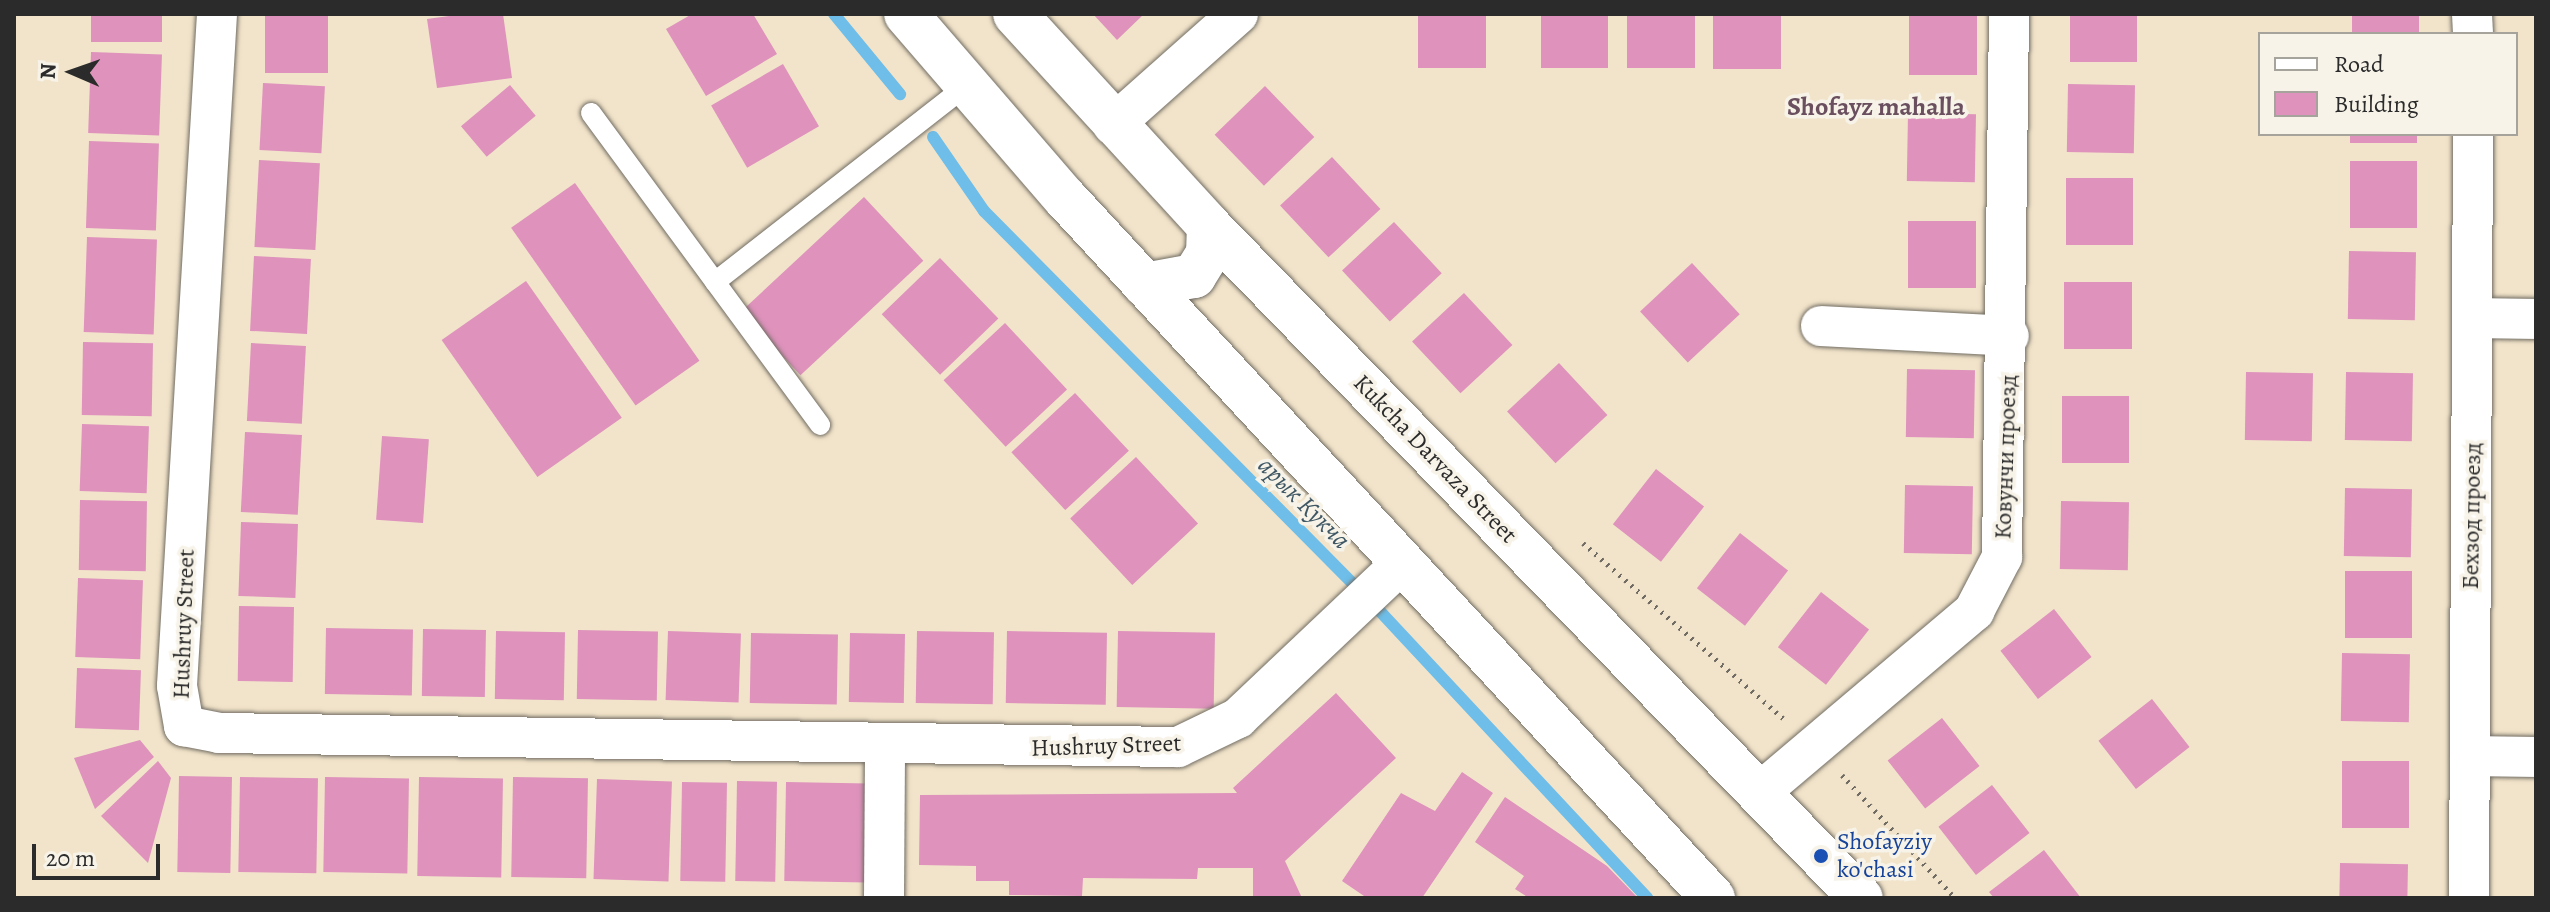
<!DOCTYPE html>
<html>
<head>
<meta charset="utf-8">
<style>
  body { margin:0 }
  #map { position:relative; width:2550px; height:912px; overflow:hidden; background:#f2e4ca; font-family:Alegreya,serif }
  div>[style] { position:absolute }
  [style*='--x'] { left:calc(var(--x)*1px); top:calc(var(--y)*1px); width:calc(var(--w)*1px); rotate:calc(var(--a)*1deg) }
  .stream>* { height:12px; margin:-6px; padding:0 6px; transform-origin:6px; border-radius:6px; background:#6ebee9 }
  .building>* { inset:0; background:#de92bc; transform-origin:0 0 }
  .path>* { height:5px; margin-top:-2.5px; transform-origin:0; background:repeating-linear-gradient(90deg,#716c63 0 2px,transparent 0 8px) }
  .roads { filter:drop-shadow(0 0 2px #716c63) drop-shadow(0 0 2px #716c63) }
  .service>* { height:20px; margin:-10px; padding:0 10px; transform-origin:10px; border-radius:10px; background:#fff }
  .minor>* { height:40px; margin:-20px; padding:0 20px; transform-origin:20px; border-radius:20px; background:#fff }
  .primary>* { height:44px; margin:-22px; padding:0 22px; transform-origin:22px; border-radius:22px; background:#fff }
  .dots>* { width:22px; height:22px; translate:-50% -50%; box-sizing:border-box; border:4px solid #f7f3e8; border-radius:50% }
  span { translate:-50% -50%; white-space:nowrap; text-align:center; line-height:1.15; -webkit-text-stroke:7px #f7f3e8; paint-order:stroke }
  .street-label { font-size:24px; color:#2b2b2b }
  .transit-label { font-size:24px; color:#164399 }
  .left { translate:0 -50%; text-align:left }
  .neighbourhood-label { font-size:26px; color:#6a4f5e; font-weight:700 }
  .water-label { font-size:26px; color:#3f5764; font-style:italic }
  .frame { position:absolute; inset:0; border:16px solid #2b2b2b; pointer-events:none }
  .legend { position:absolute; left:2258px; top:32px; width:260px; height:104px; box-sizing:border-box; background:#f7f3e8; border:2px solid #a5a39c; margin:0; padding:10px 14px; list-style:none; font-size:24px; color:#2b2b2b }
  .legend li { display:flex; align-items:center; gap:16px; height:40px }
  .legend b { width:40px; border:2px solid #a5a39c }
  .north { position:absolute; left:32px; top:32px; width:80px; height:80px; -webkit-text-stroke:6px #f7f3e8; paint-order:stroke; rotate:272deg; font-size:22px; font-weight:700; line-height:32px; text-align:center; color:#2b2b2b }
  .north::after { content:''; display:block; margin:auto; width:28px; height:36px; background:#2b2b2b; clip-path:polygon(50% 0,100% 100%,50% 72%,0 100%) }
  .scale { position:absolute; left:32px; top:844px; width:128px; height:36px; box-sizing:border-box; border:4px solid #2b2b2b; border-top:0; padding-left:10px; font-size:24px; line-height:28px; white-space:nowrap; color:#2b2b2b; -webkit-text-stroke:6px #f7f3e8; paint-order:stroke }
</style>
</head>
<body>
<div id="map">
  <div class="stream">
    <div style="--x:834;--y:14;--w:104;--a:50.5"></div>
    <div style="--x:933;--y:137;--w:90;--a:55.4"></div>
    <div style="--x:984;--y:211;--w:557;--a:45.29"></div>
    <div style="--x:1376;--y:607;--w:398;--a:47"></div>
  </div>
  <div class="building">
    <div style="left:91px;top:14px;width:71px;height:28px"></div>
    <div style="left:265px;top:14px;width:63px;height:59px"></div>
    <div style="clip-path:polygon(464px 14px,503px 14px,512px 78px,437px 88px,427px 19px)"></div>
    <div style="clip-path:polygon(692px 14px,753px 14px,777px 54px,706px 96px,666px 29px)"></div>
    <div style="clip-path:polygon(1093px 14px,1144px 14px,1117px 40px)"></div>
    <div style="left:1418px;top:14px;width:68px;height:54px"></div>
    <div style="left:1541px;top:14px;width:67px;height:54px"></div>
    <div style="left:1627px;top:14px;width:68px;height:54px"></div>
    <div style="left:1713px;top:14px;width:68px;height:55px"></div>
    <div style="left:1909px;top:14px;width:68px;height:61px"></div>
    <div style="left:2070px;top:14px;width:67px;height:48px"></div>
    <div style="left:2352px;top:14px;width:67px;height:20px"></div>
    <div style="left:91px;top:52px;width:71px;height:81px;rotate:2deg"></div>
    <div style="left:783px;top:64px;width:72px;height:83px;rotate:60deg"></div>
    <div style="left:263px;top:83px;width:62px;height:67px;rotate:3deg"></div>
    <div style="left:2068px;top:84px;width:67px;height:68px;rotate:1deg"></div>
    <div style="left:510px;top:85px;width:40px;height:64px;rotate:50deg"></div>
    <div style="left:1265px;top:86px;width:71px;height:70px;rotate:46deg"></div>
    <div style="left:1908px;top:113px;width:68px;height:68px;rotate:1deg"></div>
    <div style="left:2350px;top:134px;width:67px;height:9px"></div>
    <div style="left:89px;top:141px;width:70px;height:87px;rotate:2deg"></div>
    <div style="left:1332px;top:157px;width:71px;height:71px;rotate:47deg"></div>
    <div style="left:259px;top:160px;width:61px;height:87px;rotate:3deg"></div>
    <div style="left:2350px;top:161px;width:67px;height:67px"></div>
    <div style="left:2066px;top:178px;width:67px;height:67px"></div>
    <div style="left:575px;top:183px;width:217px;height:78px;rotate:55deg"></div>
    <div style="left:864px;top:197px;width:87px;height:168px;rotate:47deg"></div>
    <div style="left:1908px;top:221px;width:68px;height:67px"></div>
    <div style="left:1394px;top:222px;width:70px;height:71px;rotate:47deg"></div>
    <div style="left:87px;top:237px;width:70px;height:95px;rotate:2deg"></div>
    <div style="left:2349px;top:251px;width:67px;height:68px;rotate:1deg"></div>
    <div style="left:254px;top:256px;width:57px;height:75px;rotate:3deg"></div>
    <div style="left:940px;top:258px;width:84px;height:81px;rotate:46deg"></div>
    <div style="left:1692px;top:263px;width:70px;height:71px;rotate:47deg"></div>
    <div style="left:526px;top:281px;width:167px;height:103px;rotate:55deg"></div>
    <div style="left:2064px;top:282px;width:68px;height:67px"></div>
    <div style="left:1464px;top:293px;width:71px;height:71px;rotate:47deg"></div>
    <div style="left:1005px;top:323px;width:91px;height:84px;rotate:47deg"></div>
    <div style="left:83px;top:342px;width:70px;height:73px;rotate:1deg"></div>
    <div style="left:251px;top:343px;width:55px;height:78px;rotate:3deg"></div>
    <div style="left:1559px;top:363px;width:71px;height:71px;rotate:47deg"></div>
    <div style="left:1907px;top:369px;width:68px;height:68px;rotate:1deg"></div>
    <div style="left:2246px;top:372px;width:67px;height:68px;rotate:1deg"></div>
    <div style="left:2346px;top:372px;width:67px;height:68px;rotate:1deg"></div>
    <div style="left:1075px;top:393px;width:79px;height:87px;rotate:47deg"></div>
    <div style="left:2062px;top:396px;width:67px;height:67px"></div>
    <div style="left:82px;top:424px;width:67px;height:67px;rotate:2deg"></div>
    <div style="left:245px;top:432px;width:57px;height:80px;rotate:3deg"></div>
    <div style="left:382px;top:436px;width:47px;height:84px;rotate:4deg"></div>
    <div style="left:1136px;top:457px;width:91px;height:90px;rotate:47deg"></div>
    <div style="left:1656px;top:469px;width:61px;height:70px;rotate:38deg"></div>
    <div style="left:1905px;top:485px;width:68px;height:68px;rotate:1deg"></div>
    <div style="left:2345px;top:488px;width:67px;height:68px;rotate:1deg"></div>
    <div style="left:80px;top:500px;width:67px;height:70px;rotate:1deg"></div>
    <div style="left:2061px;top:501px;width:68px;height:68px;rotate:1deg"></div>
    <div style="left:241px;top:522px;width:57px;height:74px;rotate:2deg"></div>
    <div style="left:1740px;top:533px;width:61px;height:70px;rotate:38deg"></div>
    <div style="left:2345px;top:571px;width:67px;height:67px"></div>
    <div style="left:78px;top:578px;width:65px;height:79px;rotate:2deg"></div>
    <div style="left:1821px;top:592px;width:61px;height:70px;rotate:38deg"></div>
    <div style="left:239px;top:606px;width:55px;height:75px;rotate:1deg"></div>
    <div style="left:2054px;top:609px;width:61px;height:68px;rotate:52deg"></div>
    <div style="left:326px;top:628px;width:87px;height:66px;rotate:1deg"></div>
    <div style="left:423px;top:629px;width:63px;height:67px;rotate:1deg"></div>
    <div style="left:578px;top:630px;width:80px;height:69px;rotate:1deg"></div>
    <div style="left:496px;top:631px;width:69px;height:68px;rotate:1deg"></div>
    <div style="left:668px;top:631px;width:73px;height:69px;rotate:2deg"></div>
    <div style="left:917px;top:631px;width:77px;height:72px;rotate:1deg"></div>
    <div style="left:1007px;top:631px;width:100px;height:72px;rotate:1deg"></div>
    <div style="left:1118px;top:631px;width:97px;height:76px;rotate:1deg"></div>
    <div style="left:751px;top:633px;width:87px;height:70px;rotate:1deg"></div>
    <div style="left:850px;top:633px;width:55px;height:69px;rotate:1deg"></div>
    <div style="left:2342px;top:653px;width:68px;height:68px;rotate:1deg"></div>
    <div style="left:77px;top:668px;width:64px;height:60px;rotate:2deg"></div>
    <div style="clip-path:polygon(1336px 693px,1396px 758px,1285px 861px,1302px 898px,1253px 898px,1253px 868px,1198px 868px,1197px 879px,1083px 878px,1082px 896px,1009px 895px,1009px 881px,976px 881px,976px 866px,919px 865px,920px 795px,1237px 793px,1233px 788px)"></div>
    <div style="left:2152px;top:699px;width:61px;height:68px;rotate:52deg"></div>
    <div style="left:1942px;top:718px;width:61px;height:69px;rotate:52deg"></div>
    <div style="clip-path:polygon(140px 740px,154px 757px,95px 809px,74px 758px)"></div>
    <div style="clip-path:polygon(158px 761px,171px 778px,148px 863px,101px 816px)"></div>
    <div style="left:2342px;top:761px;width:67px;height:67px"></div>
    <div style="clip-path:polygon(1462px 772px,1493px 793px,1422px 898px,1367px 898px,1342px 881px,1401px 793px,1435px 811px)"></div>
    <div style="left:179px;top:776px;width:53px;height:96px;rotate:1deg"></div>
    <div style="left:240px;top:777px;width:78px;height:95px;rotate:1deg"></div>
    <div style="left:325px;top:777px;width:84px;height:95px;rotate:1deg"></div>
    <div style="left:419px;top:777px;width:84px;height:99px;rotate:1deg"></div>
    <div style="left:513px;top:777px;width:75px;height:100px;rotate:1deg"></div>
    <div style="left:597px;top:779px;width:75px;height:100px;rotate:2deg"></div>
    <div style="left:737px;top:781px;width:40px;height:100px;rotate:1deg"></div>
    <div style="left:682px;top:782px;width:45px;height:99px;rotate:1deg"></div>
    <div style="left:786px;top:782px;width:82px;height:99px;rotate:1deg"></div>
    <div style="left:1992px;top:785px;width:61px;height:68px;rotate:52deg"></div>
    <div style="clip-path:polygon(1505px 797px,1607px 866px,1638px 898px,1529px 898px,1515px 889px,1524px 876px,1475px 842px)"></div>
    <div style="clip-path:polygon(2044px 850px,2081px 898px,1994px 898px,1989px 892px)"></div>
    <div style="left:2340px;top:863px;width:68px;height:35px;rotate:1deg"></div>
  </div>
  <div class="path">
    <div style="--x:1583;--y:543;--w:266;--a:41.2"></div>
    <div style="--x:1842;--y:775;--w:167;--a:47.4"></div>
  </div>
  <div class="roads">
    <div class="service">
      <div style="--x:591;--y:113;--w:387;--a:53.7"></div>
      <div style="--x:715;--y:282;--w:317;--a:-38"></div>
    </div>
    <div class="minor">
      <div style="--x:217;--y:14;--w:673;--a:93.41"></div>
      <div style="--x:177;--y:686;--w:41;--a:80.1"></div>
      <div style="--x:184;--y:726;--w:36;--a:11"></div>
      <div style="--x:219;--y:733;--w:959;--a:0.84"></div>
      <div style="--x:1178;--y:747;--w:67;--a:-25.8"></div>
      <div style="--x:1238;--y:718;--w:226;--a:-43.4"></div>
      <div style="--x:2472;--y:14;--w:20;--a:87"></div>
      <div style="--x:1113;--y:125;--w:167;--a:-41.6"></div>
      <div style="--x:2474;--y:318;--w:62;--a:0.9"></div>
      <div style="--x:1821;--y:326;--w:188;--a:3"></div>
      <div style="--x:2470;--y:756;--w:66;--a:0.9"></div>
      <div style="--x:1759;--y:793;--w:282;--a:-40.2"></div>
      <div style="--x:1974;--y:611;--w:61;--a:-62.6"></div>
      <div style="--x:2002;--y:557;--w:543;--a:-89.26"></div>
      <div style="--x:884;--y:898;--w:151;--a:-89.6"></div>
      <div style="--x:2469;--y:898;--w:764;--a:-89.7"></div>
    </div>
    <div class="primary">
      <div style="--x:906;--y:14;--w:243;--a:49.2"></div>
      <div style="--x:1065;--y:198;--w:954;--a:47.21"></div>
      <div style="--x:1015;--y:14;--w:287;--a:47.5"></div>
      <div style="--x:1209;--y:226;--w:936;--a:45.87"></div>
      <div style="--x:1145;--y:285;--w:50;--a:-10.4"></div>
      <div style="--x:1194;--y:276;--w:26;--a:-58"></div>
      <div style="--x:1208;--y:254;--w:28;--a:-88"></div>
    </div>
  </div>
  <div class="dots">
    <div style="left:1821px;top:856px;background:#1a4fb4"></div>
  </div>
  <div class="street-label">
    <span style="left:2006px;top:457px;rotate:-88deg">Ковунчи проезд</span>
    <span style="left:1435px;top:459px;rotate:46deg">Kukcha Darvaza Street</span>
    <span style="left:2472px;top:516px;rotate:-89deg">Бехзод проезд</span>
    <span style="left:184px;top:624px;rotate:-88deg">Hushruy Street</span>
    <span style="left:1106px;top:746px;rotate:-2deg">Hushruy Street</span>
  </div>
  <div class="transit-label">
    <span class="left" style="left:1837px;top:856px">Shofayziy<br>ko'chasi</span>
  </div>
  <div class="neighbourhood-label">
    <span style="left:1876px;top:107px">Shofayz mahalla</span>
  </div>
  <div class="water-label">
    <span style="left:1304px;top:503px;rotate:45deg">арык Кукча</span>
  </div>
  <div class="frame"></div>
  <ul class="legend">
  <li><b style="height:10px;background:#fff"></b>Road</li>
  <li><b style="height:22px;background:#de92bc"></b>Building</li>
  </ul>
  <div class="north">N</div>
  <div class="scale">20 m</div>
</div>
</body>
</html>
